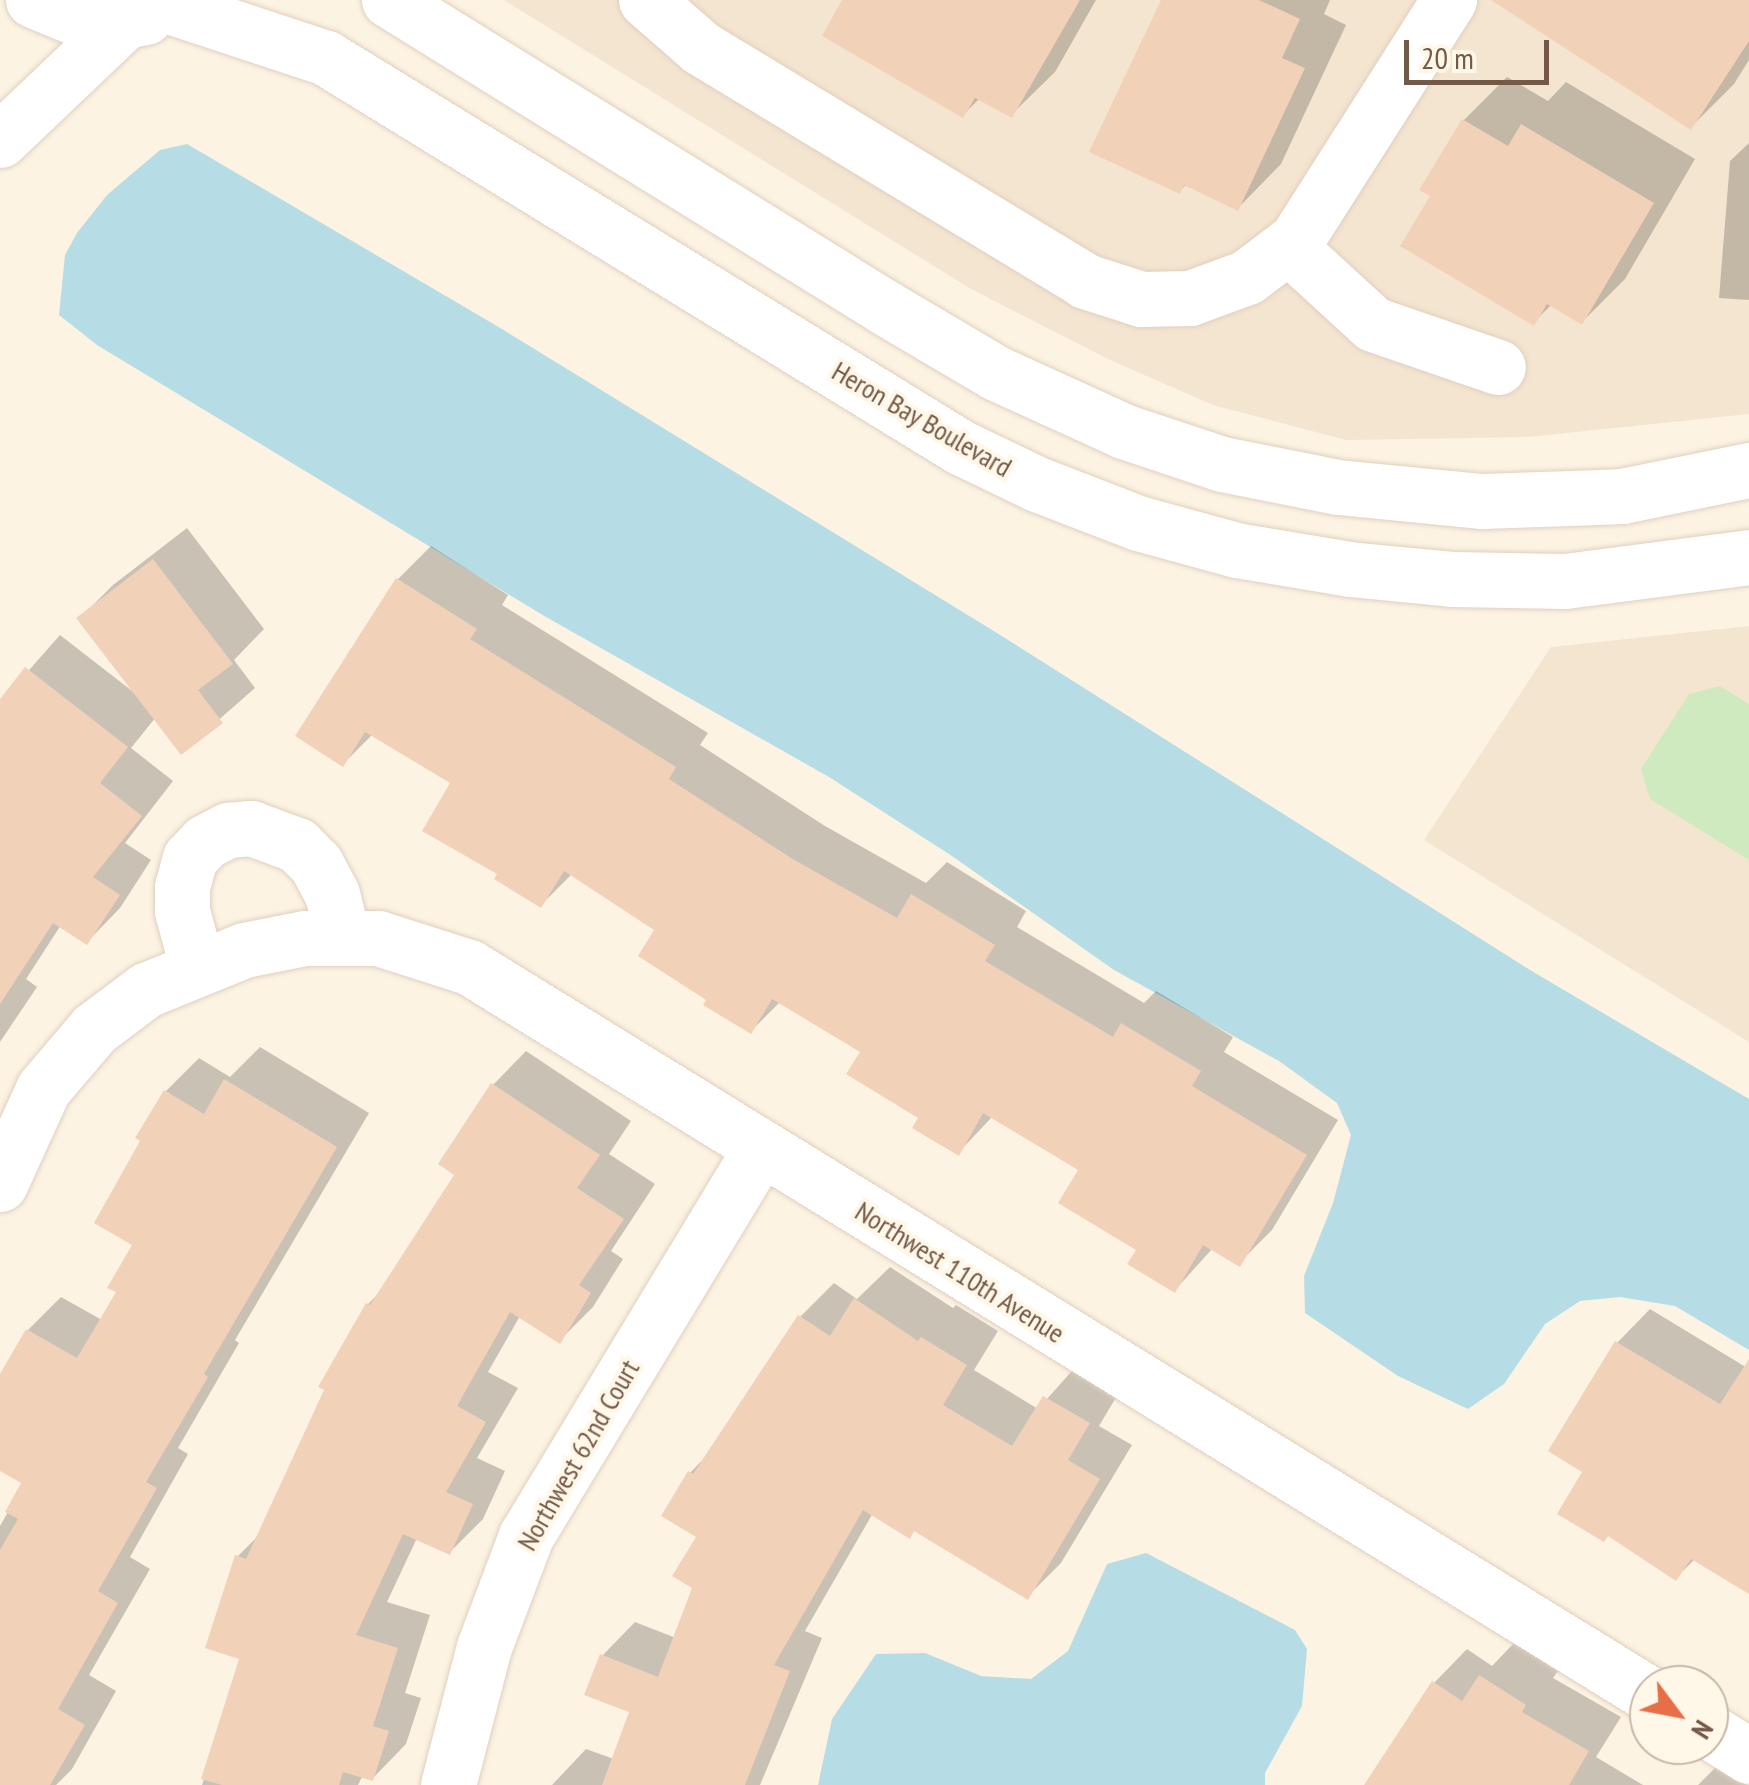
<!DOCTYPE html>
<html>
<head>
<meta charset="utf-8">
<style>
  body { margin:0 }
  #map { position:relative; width:1749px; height:1785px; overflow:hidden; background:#fcf3e2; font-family:"PT Sans Narrow",sans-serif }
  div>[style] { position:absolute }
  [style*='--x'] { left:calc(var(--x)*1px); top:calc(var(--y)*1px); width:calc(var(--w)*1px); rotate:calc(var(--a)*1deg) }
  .residential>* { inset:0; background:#f4e5d0 }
  .green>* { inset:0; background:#d0eac0 }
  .water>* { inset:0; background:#b6dde6 }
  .shadow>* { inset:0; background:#0003 }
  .building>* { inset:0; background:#f2d1b9 }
  .roads { filter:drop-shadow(0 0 2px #e0cfbe) drop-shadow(0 0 2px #e0cfbe) }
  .minor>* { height:55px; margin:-27.5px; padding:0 27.5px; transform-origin:27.5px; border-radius:27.5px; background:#fff }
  span { translate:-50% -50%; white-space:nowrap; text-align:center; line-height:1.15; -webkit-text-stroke:8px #fff7e8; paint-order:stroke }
  .street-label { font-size:28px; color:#745948 }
  .north { position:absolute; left:1629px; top:1665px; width:100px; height:100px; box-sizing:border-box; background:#fff7e8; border:2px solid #c7b8a8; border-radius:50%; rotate:122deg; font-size:28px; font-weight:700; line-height:40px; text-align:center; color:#745948 }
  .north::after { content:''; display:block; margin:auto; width:35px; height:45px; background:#e76e46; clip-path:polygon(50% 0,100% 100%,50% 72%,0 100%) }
  .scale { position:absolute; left:1404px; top:40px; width:145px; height:45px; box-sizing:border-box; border:5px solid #745948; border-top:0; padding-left:12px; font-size:30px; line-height:35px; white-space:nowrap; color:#745948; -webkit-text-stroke:8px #fff7e8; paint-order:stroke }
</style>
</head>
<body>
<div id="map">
  <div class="residential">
    <div style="clip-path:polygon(504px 0,1749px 0,1749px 414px,1528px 437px,1346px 440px,1213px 405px,1110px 360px,971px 289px)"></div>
    <div style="clip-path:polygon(1749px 626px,1749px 1042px,1424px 840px,1551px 647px)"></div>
  </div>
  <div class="green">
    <div style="clip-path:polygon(1720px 686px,1749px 704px,1749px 860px,1650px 799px,1641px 769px,1689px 694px)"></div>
  </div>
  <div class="water">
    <div style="clip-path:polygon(187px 144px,502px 329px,997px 633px,1530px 970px,1749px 1099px,1749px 1350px,1675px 1306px,1620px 1297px,1580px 1301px,1545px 1324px,1504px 1384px,1468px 1409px,1398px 1376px,1305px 1313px,1304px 1276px,1333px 1203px,1351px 1135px,1337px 1103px,1279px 1061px,1114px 970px,952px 856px,829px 777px,546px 617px,97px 345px,59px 315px,65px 255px,77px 233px,107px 195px,160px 150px)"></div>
    <div style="clip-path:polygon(1146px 1553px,1295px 1630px,1307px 1649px,1302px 1706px,1265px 1773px,1265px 1785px,818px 1785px,832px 1719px,876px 1654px,925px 1653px,981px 1676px,1031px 1679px,1068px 1651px,1107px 1564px)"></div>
  </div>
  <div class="shadow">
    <div style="clip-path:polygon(845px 0,1096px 0,1055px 72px,1011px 115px,980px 98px,963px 115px)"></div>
    <div style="clip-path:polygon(1163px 0,1330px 0,1324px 14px,1346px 25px,1281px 164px,1238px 208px,1187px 184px,1179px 191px)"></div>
    <div style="clip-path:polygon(1528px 0,1749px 0,1749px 60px,1734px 84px,1691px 127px)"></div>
    <div style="clip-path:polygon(1507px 77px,1548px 101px,1566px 82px,1695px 159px,1625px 279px,1582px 322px,1552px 304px,1534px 322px,1433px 196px,1464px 120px)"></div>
    <div style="clip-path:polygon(1749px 143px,1749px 300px,1719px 298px,1730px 161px)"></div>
    <div style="clip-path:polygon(187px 528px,264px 629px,234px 660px,255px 688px,182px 752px,156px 717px,131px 748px,173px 781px,125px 843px,151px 860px,120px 908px,87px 942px,61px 925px,26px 979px,37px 987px,0 1042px,0 703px,60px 635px,136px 694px,80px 618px,113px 585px)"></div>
    <div style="clip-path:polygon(431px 546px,508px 595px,502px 605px,708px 733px,700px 745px,825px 826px,926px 883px,947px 862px,1026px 911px,1017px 927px,1144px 1003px,1156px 991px,1233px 1037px,1224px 1052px,1338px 1120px,1272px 1230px,1239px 1263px,1213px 1248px,1175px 1290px,1081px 1170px,993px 1116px,958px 1153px,863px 1051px,781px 1001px,751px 1031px,710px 999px,657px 929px,572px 874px,541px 905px,501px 873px,454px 782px,373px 734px,343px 764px,398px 579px)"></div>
    <div style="clip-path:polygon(260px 1047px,369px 1113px,235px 1340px,239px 1343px,178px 1448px,188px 1454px,130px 1557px,150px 1569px,89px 1675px,116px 1691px,72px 1769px,56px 1785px,8px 1785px,0 1780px,0 1526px,25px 1482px,0 1468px,0 1399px,28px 1330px,61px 1297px,102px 1320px,119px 1292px,136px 1244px,143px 1140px,166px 1091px,199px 1058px,230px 1077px)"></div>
    <div style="clip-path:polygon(526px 1051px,631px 1121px,609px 1154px,655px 1184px,611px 1251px,623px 1259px,593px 1307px,559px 1341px,520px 1316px,488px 1372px,518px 1388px,477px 1458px,505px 1471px,483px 1519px,450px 1552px,417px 1538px,387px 1602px,430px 1615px,405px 1693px,421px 1698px,406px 1744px,373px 1778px,363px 1775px,358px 1785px,202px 1785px,242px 1657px,237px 1557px,262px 1532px,368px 1304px,382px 1290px,458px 1174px,493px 1085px)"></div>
    <div style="clip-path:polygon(890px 1267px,953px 1308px,956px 1305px,998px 1331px,974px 1370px,1038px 1409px,1078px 1364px,1121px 1389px,1099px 1426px,1132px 1445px,1061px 1563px,1027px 1597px,916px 1529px,909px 1536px,873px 1513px,805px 1631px,822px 1638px,760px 1785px,552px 1785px,586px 1749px,614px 1759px,632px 1711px,602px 1656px,635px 1622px,676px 1638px,695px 1586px,699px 1536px,690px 1473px,710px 1452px,800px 1317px,834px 1283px,857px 1299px)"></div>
    <div style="clip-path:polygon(1650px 1309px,1749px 1369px,1749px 1591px,1695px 1559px,1676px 1578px,1586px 1471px,1617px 1343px)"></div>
    <div style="clip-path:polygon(1514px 1643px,1558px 1671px,1553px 1678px,1621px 1717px,1596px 1757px,1643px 1785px,1367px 1785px,1434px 1683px,1467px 1649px,1492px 1666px)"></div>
    <div style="clip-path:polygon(1717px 1766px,1747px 1785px,1698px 1785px)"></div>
  </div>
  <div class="building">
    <div style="clip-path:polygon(842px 0,1080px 0,1012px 118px,975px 98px,963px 118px,822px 36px)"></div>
    <div style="clip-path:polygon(1161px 0,1259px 0,1300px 19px,1282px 58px,1305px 68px,1238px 211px,1184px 185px,1180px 194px,1089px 152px)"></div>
    <div style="clip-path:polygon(1491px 0,1749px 0,1749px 41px,1691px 130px)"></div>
    <div style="clip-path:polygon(1462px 119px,1508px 146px,1521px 124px,1654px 203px,1582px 325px,1547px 304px,1534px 326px,1400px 246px,1430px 196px,1419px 190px)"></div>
    <div style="clip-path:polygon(153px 559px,233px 664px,198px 690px,223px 723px,181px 755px,76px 618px)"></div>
    <div style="clip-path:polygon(396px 578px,477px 629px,470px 639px,676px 767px,669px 779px,791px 858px,897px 918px,911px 894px,995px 945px,985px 961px,1113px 1037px,1121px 1023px,1201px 1071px,1192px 1086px,1307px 1155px,1240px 1267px,1203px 1245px,1175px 1293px,1127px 1264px,1136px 1250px,1058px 1203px,1078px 1170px,983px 1113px,959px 1156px,912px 1128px,918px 1118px,846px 1074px,860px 1052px,772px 999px,751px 1034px,703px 1005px,706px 1000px,638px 956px,654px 930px,564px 871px,541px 908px,494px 879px,497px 874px,422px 831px,450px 783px,365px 732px,343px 767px,295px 736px)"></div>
    <div style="clip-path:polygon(25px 667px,128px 747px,100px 783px,142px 816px,93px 877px,120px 895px,87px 945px,53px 923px,0 1004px,0 699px)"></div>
    <div style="clip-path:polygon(224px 1079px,337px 1147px,204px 1374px,208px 1377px,146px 1482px,157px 1488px,98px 1591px,118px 1603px,58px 1709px,85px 1725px,50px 1785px,0 1785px,0 1550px,18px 1519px,5px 1512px,21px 1483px,0 1471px,0 1374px,26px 1329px,77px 1358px,116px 1292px,107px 1288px,132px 1245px,94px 1223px,140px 1141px,135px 1138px,164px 1090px,204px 1114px)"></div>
    <div style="clip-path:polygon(491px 1083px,600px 1155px,577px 1188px,624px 1219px,579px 1285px,591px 1293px,560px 1344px,510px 1312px,457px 1406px,486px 1422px,446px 1492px,473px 1504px,450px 1555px,403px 1534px,356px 1635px,398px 1648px,373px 1726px,389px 1731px,373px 1781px,343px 1772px,339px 1785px,222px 1785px,201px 1779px,239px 1659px,205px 1648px,235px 1555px,246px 1559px,324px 1390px,318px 1387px,366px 1303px,370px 1305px,454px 1175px,438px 1164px)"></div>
    <div style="clip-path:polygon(854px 1298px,918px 1341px,921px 1337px,967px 1365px,943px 1405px,1012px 1446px,1043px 1396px,1090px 1423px,1068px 1460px,1100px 1479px,1028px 1600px,914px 1531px,910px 1539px,863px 1510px,774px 1665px,790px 1671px,745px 1785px,602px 1785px,629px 1712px,584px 1695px,600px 1654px,658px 1677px,692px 1588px,672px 1576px,696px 1537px,661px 1516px,688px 1471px,693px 1474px,798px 1315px,830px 1336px)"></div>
    <div style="clip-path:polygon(1615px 1341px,1720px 1404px,1749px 1359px,1749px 1594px,1691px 1559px,1676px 1581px,1608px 1536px,1604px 1542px,1557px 1514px,1582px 1472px,1548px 1451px)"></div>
    <div style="clip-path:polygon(1479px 1675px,1526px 1705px,1522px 1712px,1589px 1751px,1569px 1785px,1364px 1785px,1432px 1681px,1462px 1701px)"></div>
  </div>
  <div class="roads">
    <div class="minor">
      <div style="--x:33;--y:0;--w:50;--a:22.4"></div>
      <div style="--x:79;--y:19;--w:46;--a:2.5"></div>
      <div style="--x:125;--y:21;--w:21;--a:-11"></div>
      <div style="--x:389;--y:0;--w:585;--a:31.79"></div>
      <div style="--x:886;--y:308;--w:128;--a:30.6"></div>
      <div style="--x:996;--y:373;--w:140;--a:24.5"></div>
      <div style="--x:1123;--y:431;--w:104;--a:18.4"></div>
      <div style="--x:1222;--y:464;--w:118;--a:11.2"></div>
      <div style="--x:1338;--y:487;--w:145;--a:5.6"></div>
      <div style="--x:1482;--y:501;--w:140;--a:-2"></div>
      <div style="--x:1622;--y:496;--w:130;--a:-11.6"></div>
      <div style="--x:646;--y:0;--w:73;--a:41.1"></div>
      <div style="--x:701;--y:48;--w:449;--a:31.2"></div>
      <div style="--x:1085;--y:281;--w:59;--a:17.8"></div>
      <div style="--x:1141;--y:299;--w:49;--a:-1.2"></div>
      <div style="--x:1190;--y:298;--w:61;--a:-20.2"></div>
      <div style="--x:1247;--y:277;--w:61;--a:-37.1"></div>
      <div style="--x:1296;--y:240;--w:285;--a:-57.5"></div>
      <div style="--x:172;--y:7;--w:162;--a:18.3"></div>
      <div style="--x:326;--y:58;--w:744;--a:31.53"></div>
      <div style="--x:960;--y:447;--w:85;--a:25.7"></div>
      <div style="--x:1037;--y:484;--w:108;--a:21.1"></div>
      <div style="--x:1138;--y:523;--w:102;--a:15.4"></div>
      <div style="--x:1236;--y:550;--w:115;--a:9.5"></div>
      <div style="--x:1349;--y:569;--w:103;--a:5.5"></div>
      <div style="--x:1452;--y:579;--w:113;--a:1"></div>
      <div style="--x:1565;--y:581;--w:186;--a:-7.4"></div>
      <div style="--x:0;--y:140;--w:173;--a:-43.6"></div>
      <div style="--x:1288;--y:246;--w:115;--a:42.5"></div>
      <div style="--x:1373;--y:324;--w:132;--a:19"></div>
      <div style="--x:197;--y:966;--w:57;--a:-105.3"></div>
      <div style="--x:182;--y:911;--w:24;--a:-90"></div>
      <div style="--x:182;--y:887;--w:30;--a:-75"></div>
      <div style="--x:190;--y:858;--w:22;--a:-47"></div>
      <div style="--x:205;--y:842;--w:26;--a:-28"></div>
      <div style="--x:228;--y:830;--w:23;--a:-5"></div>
      <div style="--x:251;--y:828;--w:49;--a:20.3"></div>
      <div style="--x:297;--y:845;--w:27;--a:45"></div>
      <div style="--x:316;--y:864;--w:34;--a:62"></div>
      <div style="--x:332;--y:894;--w:45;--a:76"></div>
      <div style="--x:0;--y:1184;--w:104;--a:-65.6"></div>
      <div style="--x:43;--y:1089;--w:79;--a:-49.6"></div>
      <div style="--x:94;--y:1029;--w:65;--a:-36.9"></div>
      <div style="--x:146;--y:990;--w:106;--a:-22.2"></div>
      <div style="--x:244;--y:950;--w:62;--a:-11.1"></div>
      <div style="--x:305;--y:938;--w:73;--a:0"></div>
      <div style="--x:378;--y:938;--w:96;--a:17.7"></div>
      <div style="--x:469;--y:967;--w:1386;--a:31.64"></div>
      <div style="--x:1709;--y:1731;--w:47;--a:32"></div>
      <div style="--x:448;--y:1785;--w:143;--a:-75.4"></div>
      <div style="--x:484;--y:1647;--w:119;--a:-69.3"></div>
      <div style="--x:526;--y:1536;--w:452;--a:-58.8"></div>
    </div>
  </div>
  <div class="street-label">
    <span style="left:922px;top:419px;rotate:30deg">Heron Bay Boulevard</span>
    <span style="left:960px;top:1272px;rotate:32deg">Northwest 110th Avenue</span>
    <span style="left:578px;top:1455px;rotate:-60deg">Northwest 62nd Court</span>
  </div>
  <div class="north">N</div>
  <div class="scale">20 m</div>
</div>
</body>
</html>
